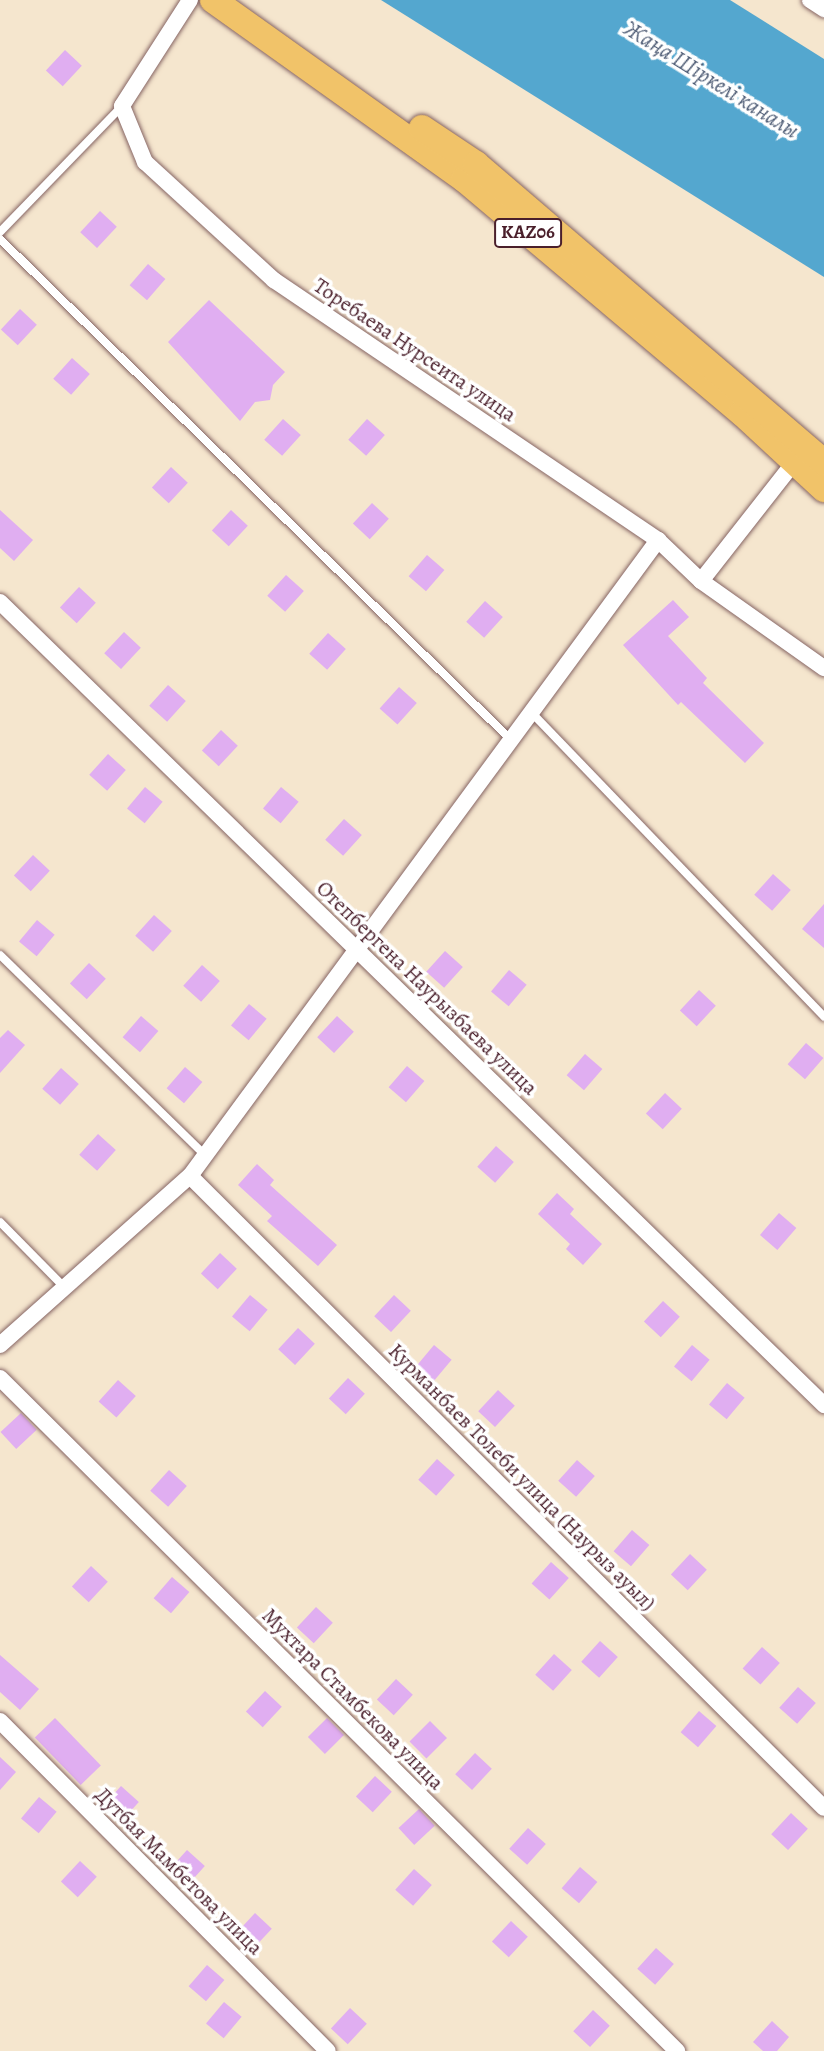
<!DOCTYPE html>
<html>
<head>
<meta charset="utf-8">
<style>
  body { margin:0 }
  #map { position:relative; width:824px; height:2051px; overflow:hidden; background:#f5e6ce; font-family:Alegreya,serif }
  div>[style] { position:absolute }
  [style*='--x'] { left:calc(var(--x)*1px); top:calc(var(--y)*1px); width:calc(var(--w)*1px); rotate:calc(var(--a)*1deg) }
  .water>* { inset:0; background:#54a7cf }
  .building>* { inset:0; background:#e0aef1; transform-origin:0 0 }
  .roads { filter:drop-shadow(0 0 2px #866564) drop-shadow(0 0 2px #866564) }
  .service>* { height:8px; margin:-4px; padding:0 4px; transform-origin:4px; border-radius:4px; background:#fff }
  .minor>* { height:16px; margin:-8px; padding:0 8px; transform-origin:8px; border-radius:8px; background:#fff }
  .trunk>* { height:26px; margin:-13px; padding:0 13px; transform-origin:13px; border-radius:13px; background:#f1c369 }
  span { translate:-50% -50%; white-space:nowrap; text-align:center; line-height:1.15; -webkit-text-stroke:7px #fff; paint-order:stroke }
  .shield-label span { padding:2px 5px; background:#fff; border:2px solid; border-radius:5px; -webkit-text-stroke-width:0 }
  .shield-label { font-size:19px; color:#4a1f2b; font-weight:700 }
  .street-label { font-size:21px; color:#4a1f2b }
  .water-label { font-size:23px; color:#4e5c75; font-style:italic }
</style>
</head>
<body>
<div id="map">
  <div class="water">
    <div style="clip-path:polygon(381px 0,730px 0,824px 59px,824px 277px)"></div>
  </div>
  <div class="building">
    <div style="left:65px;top:50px;width:23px;height:28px;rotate:43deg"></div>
    <div style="left:100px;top:211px;width:23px;height:29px;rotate:43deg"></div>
    <div style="left:148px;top:264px;width:23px;height:28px;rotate:41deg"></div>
    <div style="clip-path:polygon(209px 300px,285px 372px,273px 385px,270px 400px,255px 402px,240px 421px,168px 342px)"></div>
    <div style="left:20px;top:309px;width:23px;height:28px;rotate:43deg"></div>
    <div style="left:72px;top:358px;width:24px;height:28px;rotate:42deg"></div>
    <div style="left:283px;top:419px;width:24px;height:28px;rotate:42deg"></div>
    <div style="left:367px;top:419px;width:24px;height:28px;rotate:42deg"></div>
    <div style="left:171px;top:467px;width:23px;height:28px;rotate:43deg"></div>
    <div style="left:372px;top:503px;width:23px;height:28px;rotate:43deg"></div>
    <div style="clip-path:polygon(0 510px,33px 540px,14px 561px,0 548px)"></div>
    <div style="left:231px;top:510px;width:23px;height:28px;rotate:43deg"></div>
    <div style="left:427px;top:555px;width:23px;height:28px;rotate:41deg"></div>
    <div style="left:286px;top:575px;width:24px;height:28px;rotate:42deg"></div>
    <div style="left:79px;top:587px;width:23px;height:28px;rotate:43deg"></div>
    <div style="clip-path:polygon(673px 600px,689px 617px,668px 636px,707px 678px,703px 683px,764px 743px,745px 763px,681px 702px,678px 705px,623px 645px)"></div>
    <div style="left:485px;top:601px;width:24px;height:28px;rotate:42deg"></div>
    <div style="left:124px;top:632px;width:23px;height:29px;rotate:43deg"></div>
    <div style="left:328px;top:633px;width:24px;height:28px;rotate:42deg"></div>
    <div style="left:168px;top:685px;width:24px;height:28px;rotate:42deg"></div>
    <div style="left:399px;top:687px;width:24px;height:29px;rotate:42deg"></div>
    <div style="left:221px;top:730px;width:23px;height:28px;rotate:43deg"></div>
    <div style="left:108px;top:754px;width:24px;height:28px;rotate:42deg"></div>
    <div style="left:145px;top:787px;width:23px;height:28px;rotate:40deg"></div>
    <div style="left:281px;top:787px;width:23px;height:28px;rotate:40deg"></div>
    <div style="left:344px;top:819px;width:24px;height:28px;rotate:42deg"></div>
    <div style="left:33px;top:855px;width:23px;height:28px;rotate:43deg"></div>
    <div style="left:773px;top:874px;width:24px;height:28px;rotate:42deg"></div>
    <div style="clip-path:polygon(824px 904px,824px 948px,802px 929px)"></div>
    <div style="left:154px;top:915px;width:24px;height:28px;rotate:42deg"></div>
    <div style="left:37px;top:920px;width:23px;height:28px;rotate:40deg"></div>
    <div style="left:445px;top:951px;width:24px;height:28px;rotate:42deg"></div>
    <div style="left:89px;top:963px;width:23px;height:28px;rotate:43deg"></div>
    <div style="left:202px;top:965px;width:24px;height:28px;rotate:42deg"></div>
    <div style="left:509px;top:970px;width:23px;height:28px;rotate:40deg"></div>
    <div style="left:699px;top:990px;width:23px;height:28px;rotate:43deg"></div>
    <div style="left:249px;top:1004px;width:23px;height:28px;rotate:40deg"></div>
    <div style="left:141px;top:1016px;width:23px;height:28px;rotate:41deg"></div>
    <div style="left:337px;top:1016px;width:23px;height:29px;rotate:43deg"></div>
    <div style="clip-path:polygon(8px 1030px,25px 1045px,0 1073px,0 1038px)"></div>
    <div style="left:806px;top:1043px;width:23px;height:28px;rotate:41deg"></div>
    <div style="left:585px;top:1054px;width:23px;height:28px;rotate:41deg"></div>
    <div style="left:407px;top:1066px;width:23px;height:28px;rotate:41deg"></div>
    <div style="left:185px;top:1067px;width:23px;height:28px;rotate:41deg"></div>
    <div style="left:61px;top:1068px;width:24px;height:28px;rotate:42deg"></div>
    <div style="left:665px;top:1093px;width:23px;height:28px;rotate:43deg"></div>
    <div style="left:98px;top:1134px;width:24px;height:28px;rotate:42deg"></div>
    <div style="left:496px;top:1146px;width:24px;height:28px;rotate:42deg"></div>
    <div style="clip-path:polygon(257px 1164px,274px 1180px,270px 1185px,337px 1245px,318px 1266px,267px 1221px,272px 1216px,238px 1185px)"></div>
    <div style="clip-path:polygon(557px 1193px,574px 1209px,570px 1214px,602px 1244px,583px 1265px,566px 1249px,570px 1244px,538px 1214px)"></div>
    <div style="left:779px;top:1213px;width:23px;height:29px;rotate:41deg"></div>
    <div style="left:220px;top:1253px;width:23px;height:28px;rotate:43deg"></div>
    <div style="left:250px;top:1295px;width:23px;height:28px;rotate:40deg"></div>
    <div style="left:394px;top:1295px;width:23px;height:29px;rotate:43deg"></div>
    <div style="left:663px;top:1301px;width:23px;height:28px;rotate:43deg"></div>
    <div style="left:298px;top:1328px;width:23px;height:29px;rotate:43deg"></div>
    <div style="left:434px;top:1345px;width:23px;height:28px;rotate:40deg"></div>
    <div style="left:692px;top:1345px;width:23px;height:28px;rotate:40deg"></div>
    <div style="left:348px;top:1378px;width:23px;height:28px;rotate:43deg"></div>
    <div style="left:118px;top:1380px;width:24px;height:29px;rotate:42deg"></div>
    <div style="left:727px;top:1383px;width:23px;height:28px;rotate:40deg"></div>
    <div style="left:498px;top:1390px;width:23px;height:29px;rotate:43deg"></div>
    <div style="left:21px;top:1413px;width:23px;height:28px;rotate:47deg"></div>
    <div style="left:437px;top:1459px;width:24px;height:28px;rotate:42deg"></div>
    <div style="left:577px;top:1460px;width:24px;height:28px;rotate:42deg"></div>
    <div style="left:169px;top:1470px;width:24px;height:28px;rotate:42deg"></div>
    <div style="left:632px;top:1530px;width:23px;height:28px;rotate:41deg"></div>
    <div style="left:690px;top:1554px;width:23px;height:28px;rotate:43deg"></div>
    <div style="left:551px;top:1562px;width:24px;height:29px;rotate:42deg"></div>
    <div style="left:91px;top:1566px;width:23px;height:28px;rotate:43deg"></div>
    <div style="left:172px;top:1577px;width:23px;height:28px;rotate:41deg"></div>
    <div style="left:316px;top:1607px;width:23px;height:28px;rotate:43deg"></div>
    <div style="left:600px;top:1641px;width:24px;height:28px;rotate:42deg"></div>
    <div style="left:762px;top:1647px;width:24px;height:29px;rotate:42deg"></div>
    <div style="left:554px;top:1654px;width:24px;height:28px;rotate:42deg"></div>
    <div style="clip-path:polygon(0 1655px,39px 1689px,20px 1710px,0 1692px)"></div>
    <div style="left:396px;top:1679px;width:23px;height:28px;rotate:43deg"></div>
    <div style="left:798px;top:1687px;width:24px;height:28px;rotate:42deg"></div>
    <div style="left:265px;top:1691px;width:23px;height:28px;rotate:43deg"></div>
    <div style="left:699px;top:1711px;width:23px;height:28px;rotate:41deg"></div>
    <div style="left:55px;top:1718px;width:66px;height:28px;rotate:46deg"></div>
    <div style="left:327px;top:1718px;width:24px;height:27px;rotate:45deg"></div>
    <div style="left:430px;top:1721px;width:24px;height:29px;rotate:45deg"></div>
    <div style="left:475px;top:1753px;width:23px;height:29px;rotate:43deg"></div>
    <div style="clip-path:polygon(0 1757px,16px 1772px,0 1790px)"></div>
    <div style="left:375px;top:1776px;width:23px;height:28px;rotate:43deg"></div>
    <div style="left:121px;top:1786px;width:24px;height:28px;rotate:42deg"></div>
    <div style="left:39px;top:1797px;width:23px;height:28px;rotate:40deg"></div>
    <div style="left:419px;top:1809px;width:23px;height:28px;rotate:47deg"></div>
    <div style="left:791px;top:1813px;width:23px;height:29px;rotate:43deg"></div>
    <div style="left:528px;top:1828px;width:24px;height:28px;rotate:42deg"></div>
    <div style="left:187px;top:1850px;width:24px;height:28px;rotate:42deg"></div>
    <div style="left:80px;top:1861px;width:23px;height:28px;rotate:43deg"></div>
    <div style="left:580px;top:1867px;width:23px;height:28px;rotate:41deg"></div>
    <div style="left:414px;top:1869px;width:24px;height:28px;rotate:42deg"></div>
    <div style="left:255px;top:1913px;width:23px;height:28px;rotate:43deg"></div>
    <div style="left:511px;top:1921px;width:23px;height:28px;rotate:43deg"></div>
    <div style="left:656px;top:1948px;width:24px;height:28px;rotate:42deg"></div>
    <div style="left:207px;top:1965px;width:23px;height:28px;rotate:41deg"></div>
    <div style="left:224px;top:2002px;width:23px;height:28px;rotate:40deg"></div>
    <div style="left:350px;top:2008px;width:23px;height:28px;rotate:43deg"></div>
    <div style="left:593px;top:2010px;width:23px;height:29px;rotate:43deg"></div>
    <div style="clip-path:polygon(772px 2021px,789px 2037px,777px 2051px,763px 2051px,753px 2042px)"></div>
  </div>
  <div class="roads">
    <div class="service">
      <div style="--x:0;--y:232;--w:175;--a:-45.9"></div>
      <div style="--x:0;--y:239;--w:717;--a:44.43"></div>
      <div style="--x:531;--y:712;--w:423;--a:46.1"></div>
      <div style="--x:0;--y:955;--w:286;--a:44.3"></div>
      <div style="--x:0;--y:1222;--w:93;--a:45.4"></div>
    </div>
    <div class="minor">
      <div style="--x:190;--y:0;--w:126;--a:122.7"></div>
      <div style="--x:122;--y:106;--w:61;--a:67.7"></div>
      <div style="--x:145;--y:162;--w:175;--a:42.5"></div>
      <div style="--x:274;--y:280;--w:464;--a:34.1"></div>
      <div style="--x:658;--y:540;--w:59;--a:43.6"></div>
      <div style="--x:701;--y:581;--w:151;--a:35.3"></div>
      <div style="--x:810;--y:0;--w:17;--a:33"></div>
      <div style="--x:701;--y:581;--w:159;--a:-51.9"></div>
      <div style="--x:0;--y:602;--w:1151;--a:44.26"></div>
      <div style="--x:190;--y:1176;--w:895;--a:44.91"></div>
      <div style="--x:0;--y:1345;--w:254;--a:-41.7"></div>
      <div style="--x:190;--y:1176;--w:790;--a:-53.65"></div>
      <div style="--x:0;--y:1378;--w:955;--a:44.83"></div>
      <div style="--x:0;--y:1721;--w:465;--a:45.2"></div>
    </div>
    <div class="trunk">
      <div style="--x:213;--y:0;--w:308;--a:35.5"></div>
      <div style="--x:464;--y:179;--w:363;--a:40.1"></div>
      <div style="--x:742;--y:413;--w:112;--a:42.8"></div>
      <div style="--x:422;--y:128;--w:65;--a:33.7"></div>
      <div style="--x:476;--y:164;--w:458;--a:40.6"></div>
    </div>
  </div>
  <div class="shield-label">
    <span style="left:528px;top:233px">KАZ06</span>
  </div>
  <div class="street-label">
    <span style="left:415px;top:350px;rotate:34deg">Торебаева Нурсеита улица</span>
    <span style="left:427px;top:988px;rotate:44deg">Отепбергена Наурызбаева улица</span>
    <span style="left:522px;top:1477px;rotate:45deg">Курманбаев Толеби улица (Наурыз ауыл)</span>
    <span style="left:353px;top:1699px;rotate:45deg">Мухтара Стамбекова улица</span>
    <span style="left:179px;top:1871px;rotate:45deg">Дутбая Мамбетова улица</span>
  </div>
  <div class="water-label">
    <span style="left:711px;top:80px;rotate:32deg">Жаңа Шіркелі каналы</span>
  </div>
</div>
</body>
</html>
